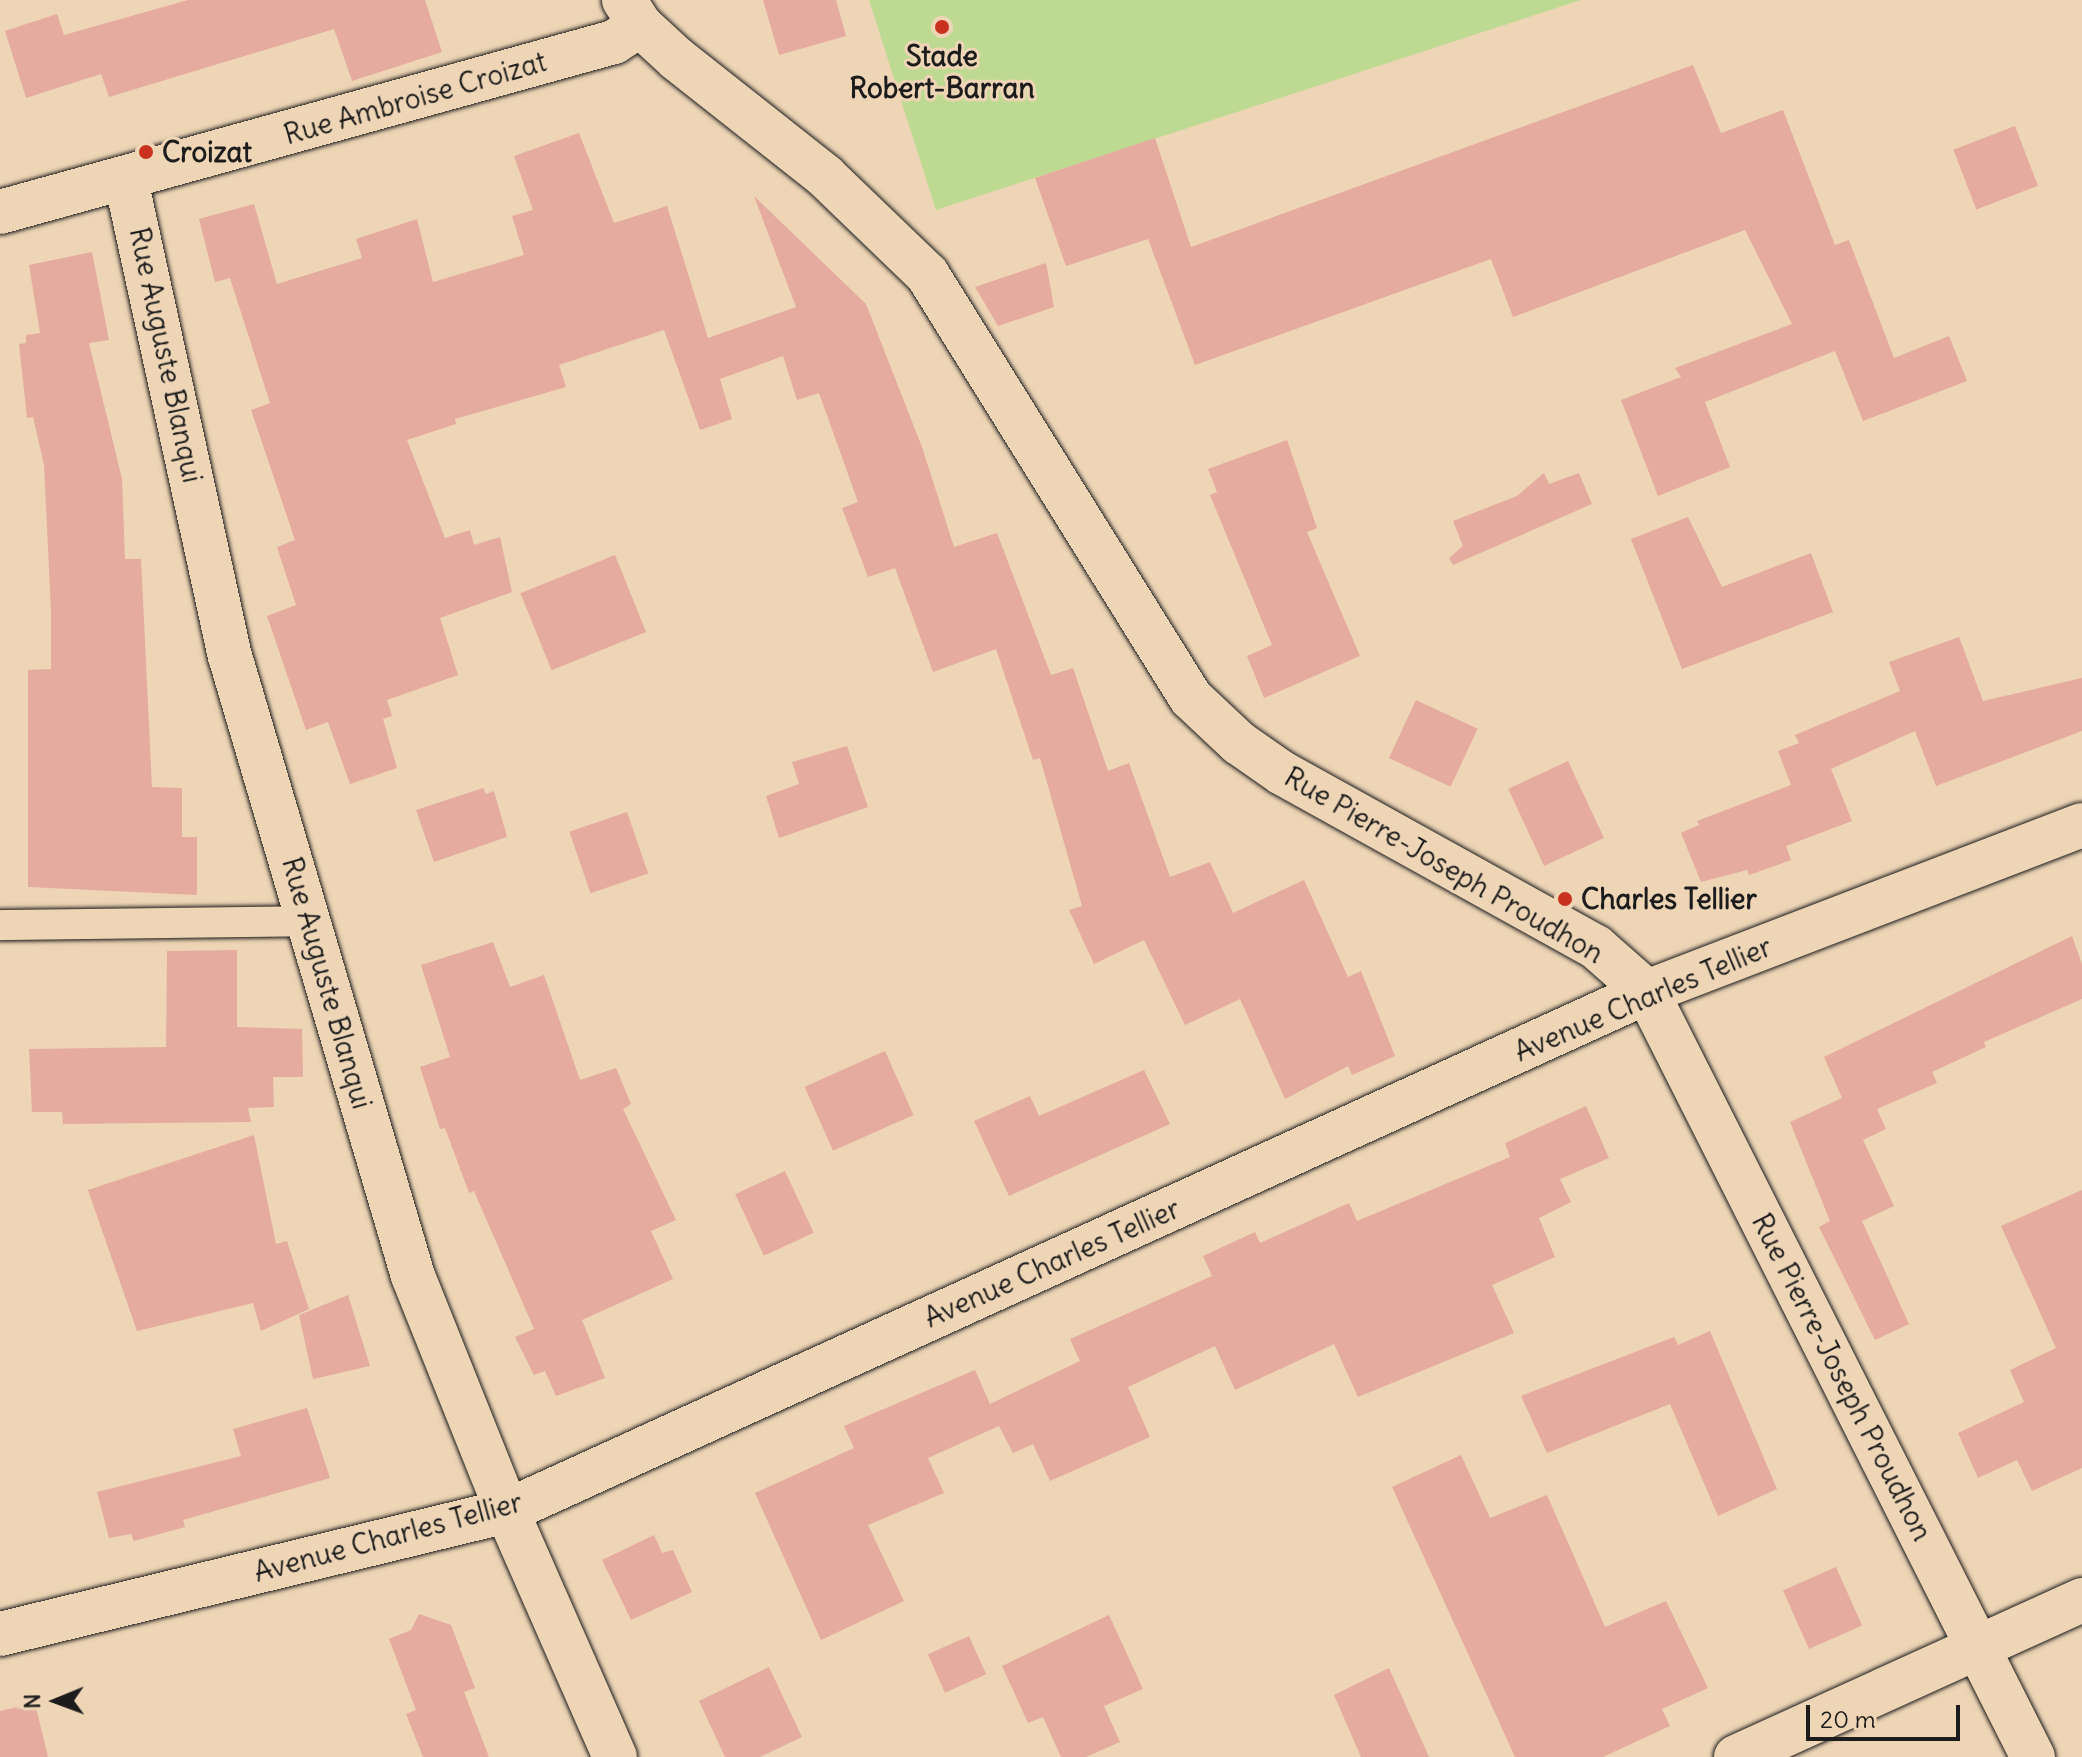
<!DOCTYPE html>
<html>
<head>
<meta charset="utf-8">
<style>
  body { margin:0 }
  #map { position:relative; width:2082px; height:1757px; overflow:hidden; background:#eed5b6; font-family:Delius,sans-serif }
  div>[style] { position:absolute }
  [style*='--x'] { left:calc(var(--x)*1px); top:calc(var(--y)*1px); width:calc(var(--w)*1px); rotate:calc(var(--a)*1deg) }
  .green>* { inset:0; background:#beda92 }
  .building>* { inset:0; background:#e4ab9e; transform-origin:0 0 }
  .roads { filter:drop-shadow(0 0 2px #1c1c1c) drop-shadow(0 0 2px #1c1c1c) }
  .lane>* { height:30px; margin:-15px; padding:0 15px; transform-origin:15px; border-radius:15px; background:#eed5b6 }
  .street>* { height:44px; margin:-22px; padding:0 22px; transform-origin:22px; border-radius:22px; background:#eed5b6 }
  .dots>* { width:22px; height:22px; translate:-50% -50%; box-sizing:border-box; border:4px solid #eed5b6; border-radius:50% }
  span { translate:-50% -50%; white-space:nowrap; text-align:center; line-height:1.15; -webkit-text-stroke:6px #eed5b6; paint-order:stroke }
  .poi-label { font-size:28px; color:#1c1c1c; font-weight:700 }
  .left { translate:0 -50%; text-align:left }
  .street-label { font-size:28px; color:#1c1c1c }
  .north { position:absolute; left:16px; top:1661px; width:80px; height:80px; -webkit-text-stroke:6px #eed5b6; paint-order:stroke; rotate:269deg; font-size:22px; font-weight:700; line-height:32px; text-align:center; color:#1c1c1c }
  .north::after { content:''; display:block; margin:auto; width:28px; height:36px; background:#1c1c1c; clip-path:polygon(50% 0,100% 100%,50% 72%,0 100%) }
  .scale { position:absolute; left:1806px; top:1705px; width:154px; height:36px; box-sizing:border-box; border:4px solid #1c1c1c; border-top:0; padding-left:10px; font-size:24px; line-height:28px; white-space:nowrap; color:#1c1c1c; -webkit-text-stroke:6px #eed5b6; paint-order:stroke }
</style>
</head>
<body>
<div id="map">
  <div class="green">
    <div style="clip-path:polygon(869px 0,1581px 0,936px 210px)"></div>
  </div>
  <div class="building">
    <div style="clip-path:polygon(188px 0,425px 0,442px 52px,352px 81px,334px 29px,109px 97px,101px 74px,26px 98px,5px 31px,57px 14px,64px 35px)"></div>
    <div style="clip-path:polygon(763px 0,836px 0,846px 36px,779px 55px)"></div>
    <div style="clip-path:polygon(1693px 65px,1721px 133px,1783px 110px,1835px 245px,1849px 240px,1894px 358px,1949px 336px,1967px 381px,1863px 421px,1835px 351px,1705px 402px,1730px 467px,1658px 496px,1621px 400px,1681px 377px,1675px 368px,1792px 324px,1745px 230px,1513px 317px,1491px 259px,1195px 365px,1148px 239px,1066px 266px,1035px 178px,1155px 138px,1191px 247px)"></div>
    <div style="left:2015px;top:126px;width:64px;height:66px;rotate:69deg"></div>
    <div style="clip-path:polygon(579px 133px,614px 223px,667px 206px,708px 338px,796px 307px,754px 196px,866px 304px,922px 447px,954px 547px,997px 533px,1051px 675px,1073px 668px,1108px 771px,1129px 763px,1170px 877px,1210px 862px,1233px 913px,1304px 880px,1348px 977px,1361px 971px,1395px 1056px,1352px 1075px,1348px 1066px,1285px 1099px,1240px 999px,1185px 1025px,1144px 940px,1094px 964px,1069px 910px,1082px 906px,1040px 758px,1033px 760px,996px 649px,933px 672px,895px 568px,868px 577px,842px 508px,858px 502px,819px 393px,797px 400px,783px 356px,720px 379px,732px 419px,700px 430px,664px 330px,559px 365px,566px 387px,455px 419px,456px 424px,407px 440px,445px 538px,470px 530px,474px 545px,500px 537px,512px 592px,440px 618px,458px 675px,387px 700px,392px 716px,383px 719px,397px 768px,350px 784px,328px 722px,306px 730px,267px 616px,296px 605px,277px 547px,295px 540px,251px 410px,270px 403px,230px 278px,215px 282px,199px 219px,254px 204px,277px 284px,362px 258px,356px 239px,417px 219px,433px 282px,524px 255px,512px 216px,533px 210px,514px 156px)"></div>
    <div style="clip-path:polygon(92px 252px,109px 340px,89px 343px,122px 479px,125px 559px,141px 559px,152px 787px,182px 788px,182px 837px,197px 837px,197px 895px,28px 887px,28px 670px,51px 669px,51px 612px,44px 465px,33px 417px,27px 418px,19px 344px,26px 343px,26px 335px,40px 333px,29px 265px)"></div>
    <div style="clip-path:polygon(1046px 263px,1054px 307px,998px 326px,975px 287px)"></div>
    <div style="clip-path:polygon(1287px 440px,1317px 528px,1307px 532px,1360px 656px,1264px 698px,1247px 656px,1272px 645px,1210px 495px,1217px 492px,1208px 469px)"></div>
    <div style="clip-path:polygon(1544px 473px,1549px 484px,1579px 473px,1592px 504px,1453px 565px,1449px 558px,1463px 546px,1453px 521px,1517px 496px)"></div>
    <div style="clip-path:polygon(1688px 517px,1722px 587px,1811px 553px,1833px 612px,1682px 669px,1631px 539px)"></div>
    <div style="left:615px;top:555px;width:83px;height:102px;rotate:68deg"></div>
    <div style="clip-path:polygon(1959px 637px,1983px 701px,2082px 678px,2082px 731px,1936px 786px,1915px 731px,1831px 769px,1852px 821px,1786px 846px,1791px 860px,1749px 875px,1747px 870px,1701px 882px,1681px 833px,1699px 825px,1697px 821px,1791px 785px,1778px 751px,1799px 743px,1795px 735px,1900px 691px,1889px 662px)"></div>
    <div style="left:1416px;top:700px;width:68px;height:64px;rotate:25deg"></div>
    <div style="clip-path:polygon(847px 746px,868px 807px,779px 838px,766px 796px,799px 784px,792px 762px)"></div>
    <div style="left:1568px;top:761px;width:85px;height:66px;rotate:65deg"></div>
    <div style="clip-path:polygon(483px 788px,486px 794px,494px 791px,507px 837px,434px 862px,416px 810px)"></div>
    <div style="left:627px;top:812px;width:65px;height:61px;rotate:71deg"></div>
    <div style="clip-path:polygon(2072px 936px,2082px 964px,2082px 999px,1984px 1042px,1986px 1047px,1932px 1072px,1937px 1083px,1877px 1109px,1886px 1129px,1863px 1140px,1894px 1206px,1862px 1221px,1909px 1324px,1875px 1340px,1819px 1227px,1830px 1221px,1790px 1122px,1842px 1098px,1824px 1057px)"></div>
    <div style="clip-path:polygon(493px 942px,510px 987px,544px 975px,580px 1080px,616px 1068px,631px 1104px,623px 1109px,676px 1220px,651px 1231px,673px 1279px,582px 1320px,605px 1378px,556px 1396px,545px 1371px,534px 1375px,515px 1337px,534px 1329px,474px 1191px,469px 1193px,445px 1128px,440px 1129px,420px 1067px,450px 1057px,421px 965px)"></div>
    <div style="clip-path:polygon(237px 950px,237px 1027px,302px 1029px,303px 1077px,273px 1077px,274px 1107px,248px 1108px,251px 1122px,63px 1124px,62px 1112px,32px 1112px,29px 1049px,166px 1047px,167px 951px)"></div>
    <div style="left:885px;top:1051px;width:70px;height:88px;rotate:66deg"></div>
    <div style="clip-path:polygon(1144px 1070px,1170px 1124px,1009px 1196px,974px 1121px,1030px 1096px,1039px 1116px)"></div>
    <div style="clip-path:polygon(1586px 1106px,1609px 1158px,1560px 1179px,1571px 1202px,1539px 1218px,1555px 1257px,1492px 1285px,1514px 1333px,1358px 1397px,1334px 1344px,1235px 1390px,1215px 1346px,1128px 1387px,1150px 1437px,1050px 1481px,1033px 1444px,1013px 1453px,999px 1426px,928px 1458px,944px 1493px,868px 1525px,904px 1601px,821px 1640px,755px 1493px,854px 1448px,844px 1426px,975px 1370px,990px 1404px,1080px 1361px,1070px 1339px,1212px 1276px,1203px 1256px,1255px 1232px,1260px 1243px,1349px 1203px,1357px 1221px,1510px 1157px,1505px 1143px)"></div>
    <div style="clip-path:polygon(254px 1135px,276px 1244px,287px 1241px,309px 1309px,261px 1331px,253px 1303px,137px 1331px,88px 1190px)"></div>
    <div style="left:785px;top:1171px;width:68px;height:55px;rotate:65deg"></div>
    <div style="clip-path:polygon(2082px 1190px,2082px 1468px,2032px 1491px,2017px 1460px,1978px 1478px,1958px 1433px,2024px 1402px,2010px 1370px,2056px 1348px,2001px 1226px)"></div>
    <div style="clip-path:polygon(348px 1295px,370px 1366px,313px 1379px,299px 1315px)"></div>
    <div style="clip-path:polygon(1710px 1331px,1777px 1489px,1718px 1516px,1670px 1404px,1547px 1453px,1521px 1396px,1674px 1337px,1678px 1345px)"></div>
    <div style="clip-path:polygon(307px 1408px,330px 1478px,183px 1520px,185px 1527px,134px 1541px,131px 1534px,109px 1538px,97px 1492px,241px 1456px,233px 1429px)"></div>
    <div style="clip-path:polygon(1461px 1455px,1490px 1518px,1547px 1495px,1605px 1627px,1666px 1601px,1708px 1688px,1662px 1709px,1670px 1726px,1603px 1757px,1515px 1757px,1392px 1487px)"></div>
    <div style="clip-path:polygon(654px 1535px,662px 1553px,673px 1550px,692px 1592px,631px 1620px,602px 1560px)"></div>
    <div style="left:1836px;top:1567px;width:64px;height:58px;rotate:66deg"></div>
    <div style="clip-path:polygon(419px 1614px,451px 1625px,475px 1688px,464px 1692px,489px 1757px,423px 1757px,406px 1714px,416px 1710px,389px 1639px,411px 1630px)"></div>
    <div style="clip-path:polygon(1109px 1615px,1143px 1689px,1104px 1706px,1120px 1742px,1086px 1757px,1061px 1757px,1043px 1717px,1028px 1723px,1002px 1666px)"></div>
    <div style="left:969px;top:1636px;width:42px;height:45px;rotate:66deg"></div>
    <div style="clip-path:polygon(769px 1667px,802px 1737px,760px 1757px,725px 1757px,699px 1701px)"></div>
    <div style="clip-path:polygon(1389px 1668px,1429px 1757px,1361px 1757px,1334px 1695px)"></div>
    <div style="clip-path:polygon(35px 1703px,48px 1757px,0 1757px,0 1711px)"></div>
  </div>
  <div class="roads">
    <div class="lane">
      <div style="--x:0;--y:925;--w:310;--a:-0.7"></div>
    </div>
    <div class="street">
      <div style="--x:624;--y:0;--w:30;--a:57"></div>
      <div style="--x:640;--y:25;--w:50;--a:42.6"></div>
      <div style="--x:677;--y:59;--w:189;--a:38.3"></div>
      <div style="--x:825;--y:176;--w:141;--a:43.9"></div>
      <div style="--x:927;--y:274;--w:499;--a:58.1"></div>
      <div style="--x:1191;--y:698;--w:66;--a:43.2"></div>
      <div style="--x:1239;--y:743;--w:52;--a:34.9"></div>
      <div style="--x:1282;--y:773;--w:359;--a:29"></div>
      <div style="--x:1596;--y:947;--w:68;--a:41.4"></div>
      <div style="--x:1647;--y:992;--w:857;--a:63.23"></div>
      <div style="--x:126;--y:180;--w:487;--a:77.7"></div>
      <div style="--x:230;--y:656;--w:646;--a:73.56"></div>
      <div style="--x:413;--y:1276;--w:253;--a:68.2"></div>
      <div style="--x:507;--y:1511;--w:269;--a:66.3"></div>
      <div style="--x:0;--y:212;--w:637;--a:-15.48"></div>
      <div style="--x:614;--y:42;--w:31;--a:-33"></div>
      <div style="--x:0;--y:1634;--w:522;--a:-13.64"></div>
      <div style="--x:507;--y:1511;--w:1253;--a:-24.48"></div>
      <div style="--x:1647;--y:992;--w:466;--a:-21"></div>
      <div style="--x:1736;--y:1757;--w:380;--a:-24.4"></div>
    </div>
  </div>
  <div class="dots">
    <div style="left:942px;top:27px;background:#c8321e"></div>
    <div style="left:146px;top:152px;background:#c8321e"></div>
    <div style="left:1565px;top:899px;background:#c8321e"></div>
  </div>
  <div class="poi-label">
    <span style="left:942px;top:72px">Stade<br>Robert-Barran</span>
    <span class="left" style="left:162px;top:152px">Croizat</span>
    <span class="left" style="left:1581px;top:899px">Charles Tellier</span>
  </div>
  <div class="street-label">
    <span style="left:415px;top:98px;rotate:-16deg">Rue Ambroise Croizat</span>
    <span style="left:166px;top:355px;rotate:78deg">Rue Auguste Blanqui</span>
    <span style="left:1444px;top:865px;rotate:30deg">Rue Pierre-Joseph Proudhon</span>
    <span style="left:327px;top:983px;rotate:74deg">Rue Auguste Blanqui</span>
    <span style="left:1643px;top:999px;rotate:-23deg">Avenue Charles Tellier</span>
    <span style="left:1052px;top:1263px;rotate:-24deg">Avenue Charles Tellier</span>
    <span style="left:1842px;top:1377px;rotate:63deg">Rue Pierre-Joseph Proudhon</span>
    <span style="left:388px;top:1537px;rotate:-15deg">Avenue Charles Tellier</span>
  </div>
  <div class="north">N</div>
  <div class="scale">20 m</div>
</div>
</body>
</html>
